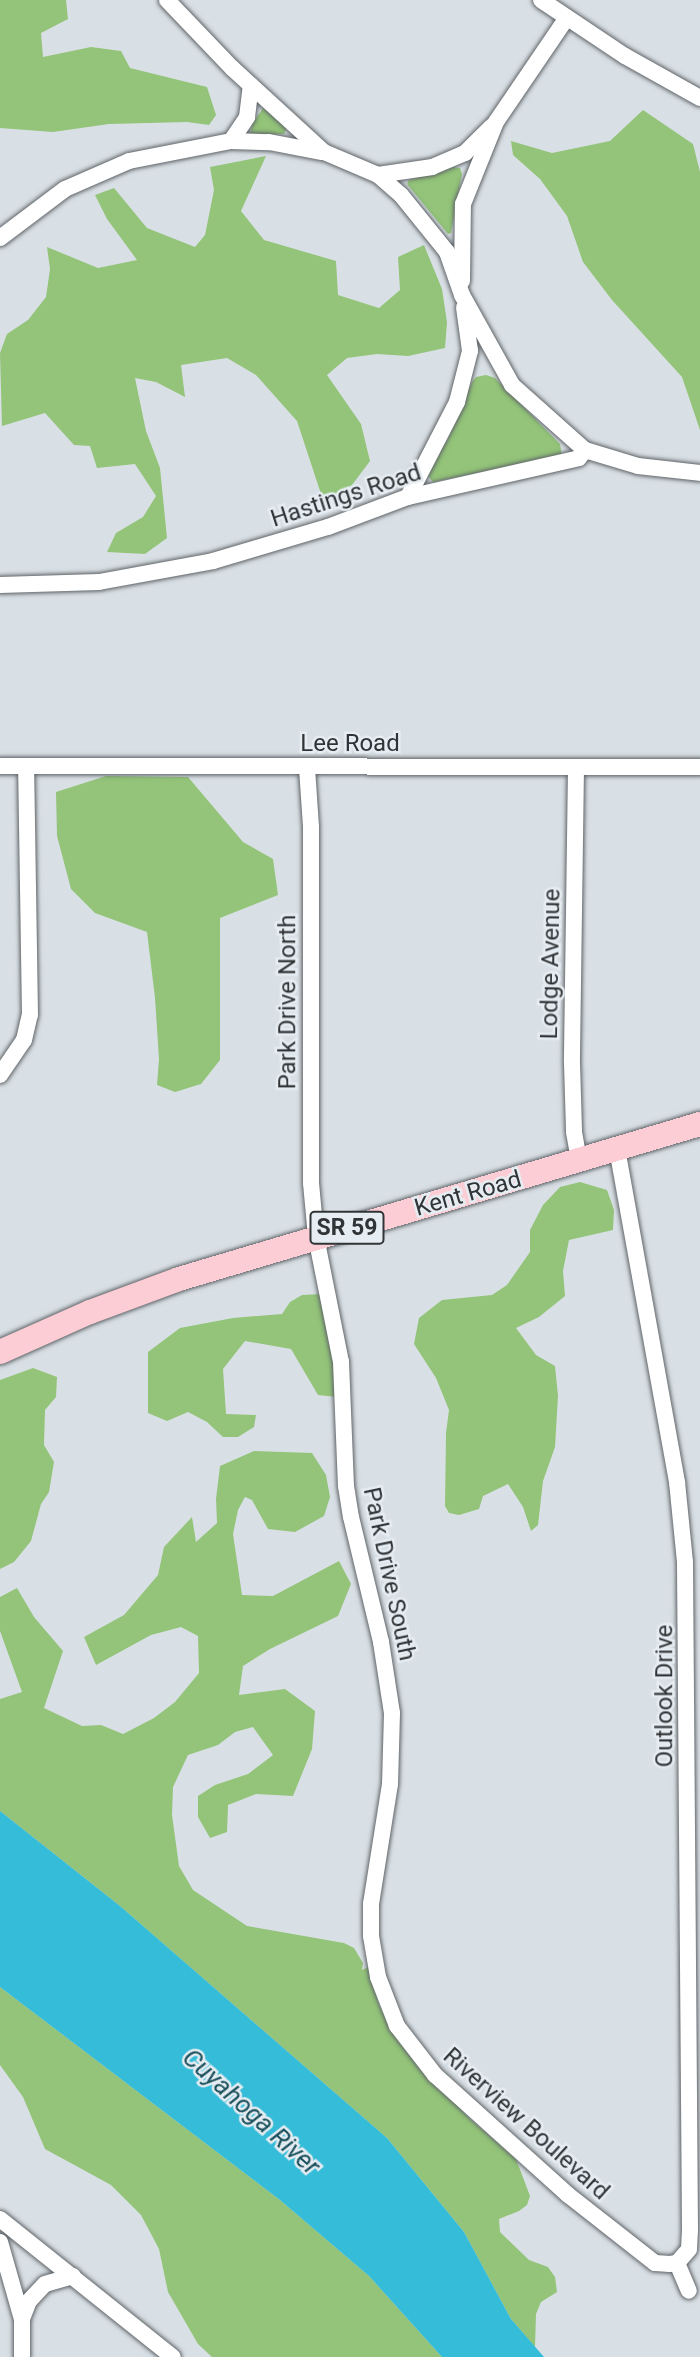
<!DOCTYPE html>
<html>
<head>
<meta charset="utf-8">
<style>
  body { margin:0 }
  #map { position:relative; width:700px; height:2357px; overflow:hidden; background:#d9e0e5; font-family:Roboto,sans-serif }
  div>[style] { position:absolute }
  [style*='--x'] { left:calc(var(--x)*1px); top:calc(var(--y)*1px); width:calc(var(--w)*1px); rotate:calc(var(--a)*1deg) }
  .green>* { inset:0; background:#93c479 }
  .water>* { inset:0; background:#34bcd8 }
  .roads { filter:drop-shadow(0 0 2px #5f6468) drop-shadow(0 0 2px #5f6468) }
  .minor>* { height:16px; margin:-8px; padding:0 8px; transform-origin:8px; border-radius:8px; background:#fff }
  .primary>* { height:24px; margin:-12px; padding:0 12px; transform-origin:12px; border-radius:12px; background:#fccdd4 }
  span { translate:-50% -50%; white-space:nowrap; text-align:center; line-height:1.15; -webkit-text-stroke:5px #e6edf2; paint-order:stroke }
  .shield-label span { padding:2px 5px; background:#e6edf2; border:2px solid; border-radius:5px; -webkit-text-stroke-width:0 }
  .shield-label { font-size:23px; color:#313436; font-weight:700 }
  .street-label { font-size:24px; color:#313436 }
  .water-label { font-size:26px; color:#1a505c; font-style:italic }
</style>
</head>
<body>
<div id="map">
  <div class="green">
    <div style="clip-path:polygon(0 0,66px 0,68px 19px,41px 33px,43px 57px,91px 47px,121px 51px,130px 68px,207px 87px,216px 115px,209px 125px,187px 122px,109px 124px,53px 132px,0 128px)"></div>
    <div style="clip-path:polygon(263px 108px,288px 126px,284px 134px,250px 135px,252px 124px)"></div>
    <div style="clip-path:polygon(643px 110px,693px 144px,700px 172px,700px 430px,682px 377px,612px 300px,583px 262px,567px 216px,540px 179px,513px 155px,511px 141px,552px 153px,610px 141px)"></div>
    <div style="clip-path:polygon(266px 156px,241px 211px,264px 240px,336px 261px,338px 295px,379px 308px,400px 290px,398px 257px,424px 245px,442px 289px,447px 322px,445px 348px,408px 356px,377px 354px,347px 358px,327px 375px,361px 424px,370px 461px,352px 485px,323px 500px,297px 421px,256px 375px,227px 358px,181px 365px,185px 397px,156px 382px,135px 378px,146px 431px,160px 468px,167px 538px,145px 554px,107px 552px,116px 533px,143px 517px,156px 496px,135px 464px,97px 468px,90px 446px,74px 445px,45px 413px,2px 426px,0 353px,7px 334px,28px 320px,46px 297px,50px 269px,47px 247px,98px 268px,137px 260px,107px 219px,95px 195px,114px 188px,147px 228px,195px 247px,205px 235px,214px 190px,210px 167px)"></div>
    <div style="clip-path:polygon(453px 167px,460px 168px,462px 174px,451px 233px,448px 234px,407px 184px,409px 180px)"></div>
    <div style="clip-path:polygon(486px 375px,495px 378px,560px 444px,562px 456px,433px 482px,427px 475px,429px 464px,447px 441px,472px 382px,476px 377px)"></div>
    <div style="clip-path:polygon(106px 776px,188px 777px,243px 842px,273px 859px,278px 895px,220px 918px,220px 1060px,201px 1084px,175px 1092px,157px 1085px,159px 1059px,155px 998px,147px 932px,95px 913px,71px 889px,57px 836px,56px 792px)"></div>
    <div style="clip-path:polygon(580px 1182px,607px 1190px,614px 1210px,613px 1230px,569px 1240px,563px 1271px,565px 1296px,539px 1317px,516px 1328px,536px 1355px,555px 1366px,558px 1396px,555px 1447px,543px 1481px,538px 1525px,531px 1531px,523px 1507px,508px 1484px,483px 1496px,479px 1509px,459px 1515px,449px 1513px,445px 1506px,446px 1433px,449px 1410px,436px 1378px,414px 1344px,419px 1318px,442px 1300px,492px 1295px,507px 1285px,530px 1252px,530px 1230px,543px 1205px,560px 1187px)"></div>
    <div style="clip-path:polygon(321px 1294px,340px 1356px,337px 1397px,318px 1395px,291px 1349px,245px 1341px,223px 1369px,226px 1414px,256px 1415px,254px 1427px,238px 1437px,223px 1437px,207px 1422px,188px 1412px,167px 1421px,148px 1413px,148px 1352px,180px 1328px,233px 1318px,282px 1314px,290px 1302px,302px 1295px)"></div>
    <div style="clip-path:polygon(33px 1368px,57px 1377px,56px 1397px,45px 1410px,44px 1445px,54px 1462px,49px 1492px,41px 1504px,31px 1541px,14px 1562px,0 1569px,0 1380px)"></div>
    <div style="clip-path:polygon(254px 1451px,312px 1453px,326px 1475px,330px 1497px,324px 1516px,295px 1532px,268px 1529px,252px 1500px,245px 1497px,238px 1510px,233px 1534px,242px 1595px,273px 1596px,339px 1561px,351px 1584px,338px 1616px,270px 1649px,243px 1666px,239px 1695px,285px 1689px,315px 1711px,312px 1749px,293px 1796px,256px 1794px,228px 1805px,227px 1832px,210px 1838px,198px 1817px,198px 1796px,215px 1785px,248px 1774px,273px 1755px,253px 1727px,235px 1732px,218px 1745px,188px 1755px,173px 1787px,172px 1815px,179px 1866px,193px 1890px,247px 1926px,344px 1943px,354px 1948px,363px 1963px,362px 1970px,368px 1967px,379px 2005px,403px 2047px,469px 2118px,516px 2159px,530px 2196px,527px 2205px,519px 2211px,499px 2219px,500px 2232px,529px 2260px,548px 2267px,555px 2277px,557px 2292px,541px 2302px,536px 2314px,535px 2347px,511px 2319px,464px 2232px,387px 2138px,120px 1906px,0 1811px,0 1699px,22px 1692px,0 1631px,0 1597px,17px 1588px,34px 1617px,63px 1651px,44px 1708px,82px 1726px,101px 1725px,123px 1734px,154px 1718px,175px 1702px,199px 1673px,198px 1636px,181px 1627px,151px 1635px,96px 1665px,84px 1637px,124px 1615px,158px 1575px,164px 1547px,192px 1517px,196px 1542px,217px 1523px,216px 1499px,220px 1466px)"></div>
    <div style="clip-path:polygon(0 1987px,280px 2200px,369px 2276px,442px 2357px,212px 2357px,198px 2344px,168px 2292px,159px 2249px,141px 2215px,111px 2185px,45px 2149px,23px 2097px,0 2065px)"></div>
  </div>
  <div class="water">
    <div style="clip-path:polygon(0 1811px,120px 1906px,387px 2138px,464px 2232px,511px 2319px,544px 2357px,442px 2357px,369px 2276px,280px 2200px,0 1987px)"></div>
  </div>
  <div class="roads">
    <div class="minor">
      <div style="--x:167;--y:0;--w:94;--a:46.3"></div>
      <div style="--x:232;--y:68;--w:125;--a:42.4"></div>
      <div style="--x:324;--y:152;--w:59;--a:23.1"></div>
      <div style="--x:378;--y:175;--w:30;--a:41"></div>
      <div style="--x:401;--y:195;--w:73;--a:51.1"></div>
      <div style="--x:447;--y:252;--w:46;--a:70.8"></div>
      <div style="--x:462;--y:295;--w:103;--a:60.9"></div>
      <div style="--x:512;--y:385;--w:98;--a:41.7"></div>
      <div style="--x:541;--y:0;--w:101;--a:33.7"></div>
      <div style="--x:625;--y:56;--w:86;--a:29.2"></div>
      <div style="--x:231;--y:141;--w:29;--a:-56"></div>
      <div style="--x:247;--y:117;--w:32;--a:-83"></div>
      <div style="--x:378;--y:175;--w:55;--a:-8.4"></div>
      <div style="--x:432;--y:167;--w:36;--a:-23"></div>
      <div style="--x:465;--y:153;--w:37;--a:-45"></div>
      <div style="--x:0;--y:238;--w:81;--a:-37"></div>
      <div style="--x:65;--y:189;--w:70;--a:-23.6"></div>
      <div style="--x:129;--y:161;--w:104;--a:-11.1"></div>
      <div style="--x:231;--y:141;--w:38;--a:2"></div>
      <div style="--x:269;--y:142;--w:54;--a:10.7"></div>
      <div style="--x:462;--y:281;--w:77;--a:-89.3"></div>
      <div style="--x:463;--y:204;--w:88;--a:-68.1"></div>
      <div style="--x:496;--y:122;--w:125;--a:-55.8"></div>
      <div style="--x:408;--y:497;--w:107;--a:-62.7"></div>
      <div style="--x:457;--y:402;--w:53;--a:-75.7"></div>
      <div style="--x:470;--y:351;--w:44;--a:-97.8"></div>
      <div style="--x:0;--y:585;--w:99;--a:-1.7"></div>
      <div style="--x:99;--y:582;--w:116;--a:-10.4"></div>
      <div style="--x:213;--y:561;--w:120;--a:-16.5"></div>
      <div style="--x:328;--y:527;--w:85;--a:-20.6"></div>
      <div style="--x:408;--y:497;--w:175;--a:-12.8"></div>
      <div style="--x:579;--y:458;--w:10;--a:-53"></div>
      <div style="--x:585;--y:450;--w:55;--a:16.8"></div>
      <div style="--x:638;--y:466;--w:62;--a:6.4"></div>
      <div style="--x:0;--y:766;--w:700;--a:0.08"></div>
      <div style="--x:307;--y:768;--w:59;--a:86.1"></div>
      <div style="--x:311;--y:827;--w:356;--a:90"></div>
      <div style="--x:311;--y:1183;--w:54;--a:84.7"></div>
      <div style="--x:316;--y:1237;--w:127;--a:78.7"></div>
      <div style="--x:341;--y:1362;--w:124;--a:87.7"></div>
      <div style="--x:346;--y:1486;--w:31;--a:81"></div>
      <div style="--x:351;--y:1517;--w:129;--a:76.5"></div>
      <div style="--x:381;--y:1642;--w:72;--a:81.2"></div>
      <div style="--x:392;--y:1713;--w:71;--a:91.6"></div>
      <div style="--x:390;--y:1784;--w:121;--a:99"></div>
      <div style="--x:371;--y:1904;--w:32;--a:90"></div>
      <div style="--x:371;--y:1936;--w:42;--a:80.3"></div>
      <div style="--x:378;--y:1977;--w:53;--a:68.8"></div>
      <div style="--x:397;--y:2026;--w:62;--a:52.2"></div>
      <div style="--x:435;--y:2075;--w:178;--a:42"></div>
      <div style="--x:567;--y:2194;--w:112;--a:38.1"></div>
      <div style="--x:655;--y:2263;--w:15;--a:4"></div>
      <div style="--x:670;--y:2264;--w:7;--a:-8"></div>
      <div style="--x:677;--y:2263;--w:18;--a:-49"></div>
      <div style="--x:689;--y:2249;--w:19;--a:-87"></div>
      <div style="--x:690;--y:2230;--w:668;--a:-90.43"></div>
      <div style="--x:685;--y:1562;--w:80;--a:-95.7"></div>
      <div style="--x:677;--y:1482;--w:338;--a:-100.2"></div>
      <div style="--x:576;--y:768;--w:295;--a:90.8"></div>
      <div style="--x:572;--y:1063;--w:69;--a:88.3"></div>
      <div style="--x:574;--y:1132;--w:28;--a:80"></div>
      <div style="--x:0;--y:1075;--w:42;--a:-55.6"></div>
      <div style="--x:24;--y:1040;--w:26;--a:-77"></div>
      <div style="--x:30;--y:1015;--w:248;--a:-90.9"></div>
      <div style="--x:0;--y:2219;--w:221;--a:38.6"></div>
      <div style="--x:0;--y:2242;--w:80;--a:74.1"></div>
      <div style="--x:22;--y:2319;--w:38;--a:90"></div>
      <div style="--x:677;--y:2263;--w:30;--a:67"></div>
      <div style="--x:22;--y:2319;--w:19;--a:-69"></div>
      <div style="--x:29;--y:2301;--w:23;--a:-47"></div>
      <div style="--x:45;--y:2284;--w:29;--a:-16"></div>
    </div>
    <div class="primary">
      <div style="--x:0;--y:1352;--w:98;--a:-24"></div>
      <div style="--x:90;--y:1312;--w:95;--a:-20.3"></div>
      <div style="--x:179;--y:1279;--w:544;--a:-16.57"></div>
    </div>
  </div>
  <div class="shield-label">
    <span style="left:347px;top:1228px">SR 59</span>
  </div>
  <div class="street-label">
    <span style="left:346px;top:496px;rotate:-18deg">Hastings Road</span>
    <span style="left:350px;top:744px">Lee Road</span>
    <span style="left:551px;top:964px;rotate:-89deg">Lodge Avenue</span>
    <span style="left:288px;top:1002px;rotate:-90deg">Park Drive North</span>
    <span style="left:468px;top:1194px;rotate:-16deg">Kent Road</span>
    <span style="left:389px;top:1574px;rotate:78deg">Park Drive South</span>
    <span style="left:665px;top:1696px;rotate:-90deg">Outlook Drive</span>
    <span style="left:526px;top:2124px;rotate:42deg">Riverview Boulevard</span>
  </div>
  <div class="water-label">
    <span style="left:251px;top:2112px;rotate:42deg">Cuyahoga River</span>
  </div>
</div>
</body>
</html>
